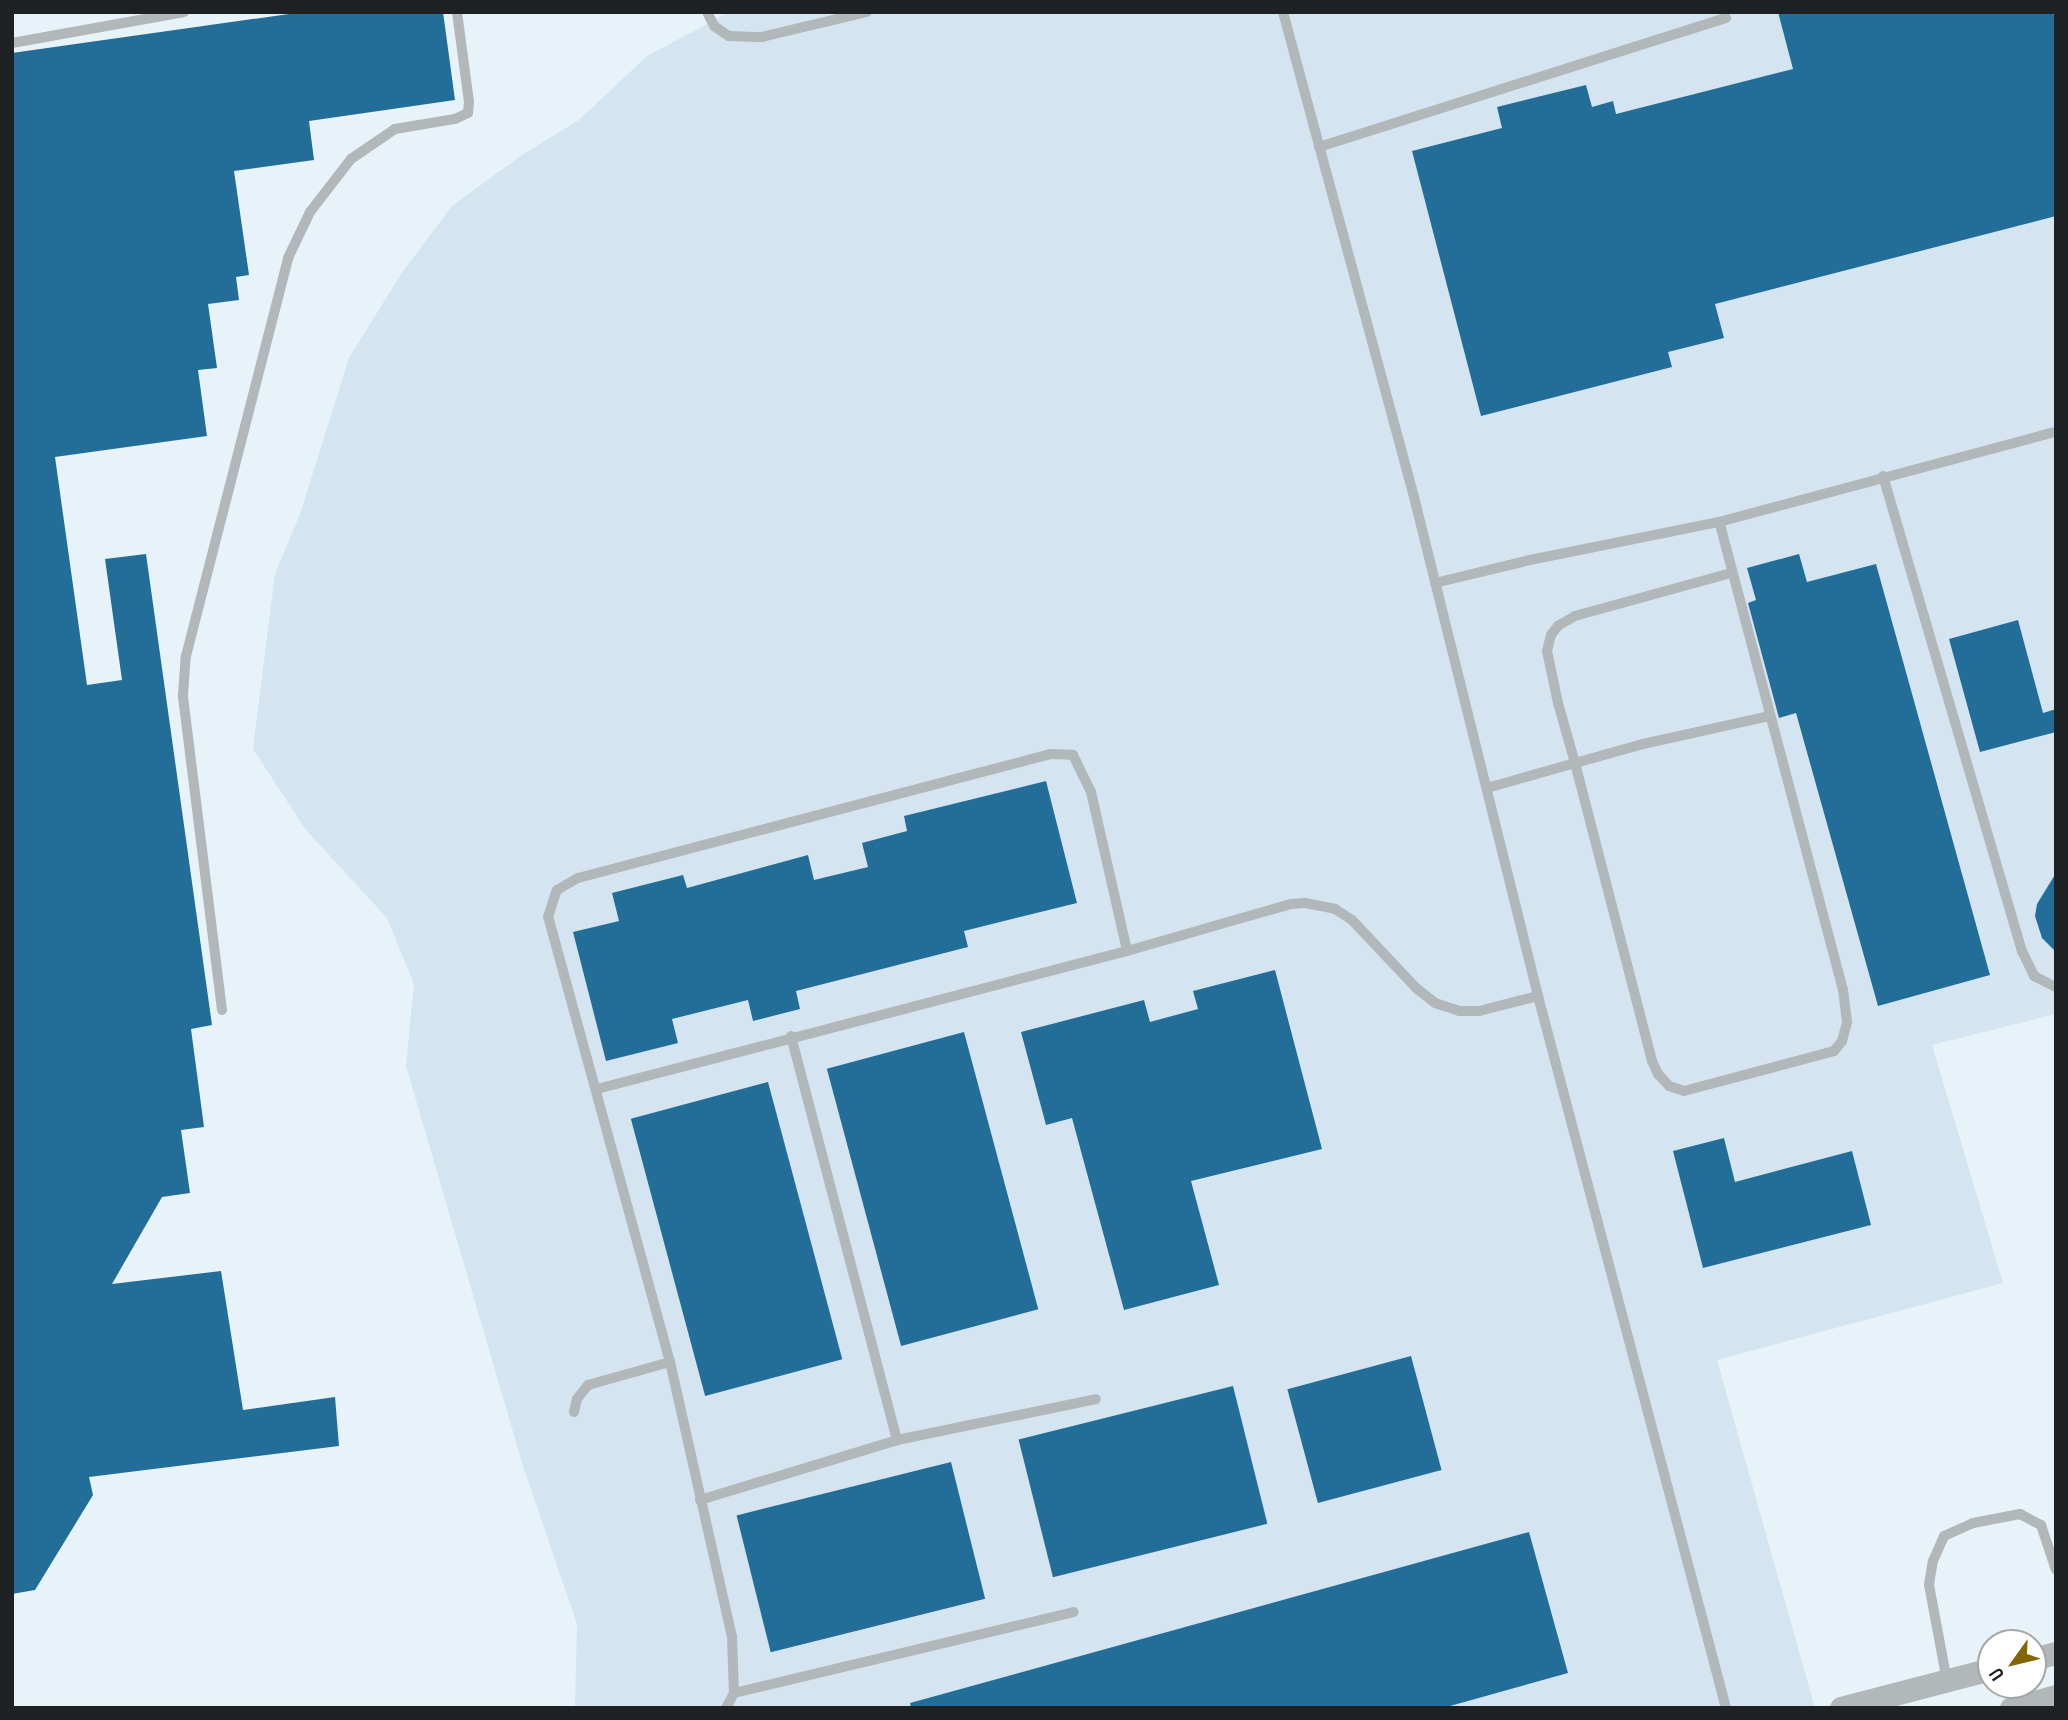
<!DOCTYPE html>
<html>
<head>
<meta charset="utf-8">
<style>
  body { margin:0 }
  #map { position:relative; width:2068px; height:1720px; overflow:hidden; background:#e8f2f9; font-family:"PT Sans Narrow",sans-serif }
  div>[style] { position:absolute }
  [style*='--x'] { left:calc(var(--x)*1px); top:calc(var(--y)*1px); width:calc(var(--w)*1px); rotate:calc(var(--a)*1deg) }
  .built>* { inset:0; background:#d4e5f1 }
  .building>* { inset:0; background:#226e99; transform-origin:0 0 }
  .service>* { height:10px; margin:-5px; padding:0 5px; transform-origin:5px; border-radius:5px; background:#b2b7b9 }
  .tertiary>* { height:23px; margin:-11.5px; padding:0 11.5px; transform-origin:11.5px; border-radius:11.5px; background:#b2b7b9 }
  span { translate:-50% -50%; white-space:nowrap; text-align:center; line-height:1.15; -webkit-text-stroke:7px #fff; paint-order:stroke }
  .frame { position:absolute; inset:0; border:14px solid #1e2124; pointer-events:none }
  .north { position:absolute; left:1977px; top:1629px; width:70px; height:70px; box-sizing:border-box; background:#fff; border:2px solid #a5a6a7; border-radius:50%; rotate:236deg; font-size:19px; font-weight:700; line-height:28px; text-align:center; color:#1e2124 }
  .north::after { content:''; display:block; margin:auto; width:24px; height:32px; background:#846600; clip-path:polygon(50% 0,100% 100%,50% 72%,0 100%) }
</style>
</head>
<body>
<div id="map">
  <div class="built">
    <div style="clip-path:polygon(724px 12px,2056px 12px,2056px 1014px,1932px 1045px,2003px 1283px,1717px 1360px,1815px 1708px,575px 1708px,577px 1624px,523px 1466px,406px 1066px,414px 984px,387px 918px,306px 830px,253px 749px,275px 574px,300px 514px,349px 358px,401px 274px,452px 206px,522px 155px,579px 120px,647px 56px,724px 15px)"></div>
  </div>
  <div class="building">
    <div style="clip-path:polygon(303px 12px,443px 12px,455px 100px,309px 121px,314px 160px,234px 171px,249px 275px,236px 277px,239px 300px,208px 304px,217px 368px,198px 370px,207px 436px,55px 457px,87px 685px,122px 680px,105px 559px,146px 554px,212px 1025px,191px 1029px,204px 1127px,181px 1130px,190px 1193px,162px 1197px,112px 1284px,221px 1271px,243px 1410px,335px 1397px,339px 1446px,89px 1477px,93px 1495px,35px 1590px,12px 1594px,12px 53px)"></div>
    <div style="clip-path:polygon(1778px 12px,2053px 12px,2056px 23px,2056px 216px,1715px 304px,1724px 338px,1668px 352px,1672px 367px,1481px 416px,1412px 151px,1502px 128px,1497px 107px,1586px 85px,1592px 107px,1613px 101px,1616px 114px,1793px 69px)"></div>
    <div style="clip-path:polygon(1799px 554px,1807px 582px,1876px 564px,1990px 975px,1878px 1006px,1796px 713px,1779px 718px,1748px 603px,1756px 600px,1747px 568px)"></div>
    <div style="clip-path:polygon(2018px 620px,2043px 713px,2056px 709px,2056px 732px,1980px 752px,1949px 639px)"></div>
    <div style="clip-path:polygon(1046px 781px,1077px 903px,964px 931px,968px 947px,796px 991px,800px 1009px,753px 1021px,748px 1000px,672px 1019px,678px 1043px,606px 1061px,573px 932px,619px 921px,612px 893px,683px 875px,687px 888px,808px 855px,814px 880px,868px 867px,862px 843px,907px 831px,904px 816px)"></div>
    <div style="clip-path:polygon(2056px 873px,2056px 952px,2042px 938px,2035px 916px,2037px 904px)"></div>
    <div style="clip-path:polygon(1275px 970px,1322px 1149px,1191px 1181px,1219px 1285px,1124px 1310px,1072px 1118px,1046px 1125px,1021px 1032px,1144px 1000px,1150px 1022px,1198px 1009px,1193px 991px)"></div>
    <div style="left:964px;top:1032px;width:287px;height:142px;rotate:75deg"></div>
    <div style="left:768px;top:1082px;width:287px;height:142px;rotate:75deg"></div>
    <div style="clip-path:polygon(1724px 1138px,1735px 1182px,1852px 1151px,1871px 1225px,1703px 1268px,1673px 1151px)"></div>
    <div style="left:1411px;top:1356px;width:118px;height:128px;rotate:75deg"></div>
    <div style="left:1233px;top:1386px;width:142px;height:221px;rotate:76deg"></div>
    <div style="left:951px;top:1462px;width:141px;height:221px;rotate:76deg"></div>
    <div style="clip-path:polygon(1529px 1532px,1568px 1673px,1443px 1708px,911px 1708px,910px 1703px)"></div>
  </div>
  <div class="service">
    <div style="--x:707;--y:12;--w:16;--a:63"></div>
    <div style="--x:714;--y:26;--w:18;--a:34"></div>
    <div style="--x:729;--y:36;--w:33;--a:2"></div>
    <div style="--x:762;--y:37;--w:108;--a:-13.4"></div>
    <div style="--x:1283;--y:12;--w:502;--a:74.88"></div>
    <div style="--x:1414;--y:497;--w:514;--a:76.04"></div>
    <div style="--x:1538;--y:996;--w:736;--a:75.21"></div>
    <div style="--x:12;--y:43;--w:175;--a:-10.2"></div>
    <div style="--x:1319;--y:147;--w:427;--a:-17.6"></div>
    <div style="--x:1883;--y:476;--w:495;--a:73.7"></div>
    <div style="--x:2022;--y:951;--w:28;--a:64"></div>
    <div style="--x:2034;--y:976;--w:25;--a:27"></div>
    <div style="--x:1731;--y:573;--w:162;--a:164.6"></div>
    <div style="--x:1575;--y:616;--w:20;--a:150"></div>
    <div style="--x:1558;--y:626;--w:11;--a:128"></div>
    <div style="--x:1551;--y:635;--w:16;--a:104"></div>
    <div style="--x:1547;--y:651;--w:53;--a:78.1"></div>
    <div style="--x:1558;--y:703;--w:62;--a:74.2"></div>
    <div style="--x:1575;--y:763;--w:71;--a:-15.6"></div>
    <div style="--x:1643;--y:744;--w:129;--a:-12.5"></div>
    <div style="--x:1435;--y:583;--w:98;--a:-13.6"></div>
    <div style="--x:1530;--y:560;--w:193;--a:-11.4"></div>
    <div style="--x:1719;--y:522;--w:349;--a:-15"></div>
    <div style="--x:1487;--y:788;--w:91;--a:-15.9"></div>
    <div style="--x:1575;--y:763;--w:308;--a:75.5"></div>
    <div style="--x:1652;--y:1061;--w:14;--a:65"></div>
    <div style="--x:1658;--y:1074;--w:16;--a:47"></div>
    <div style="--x:1669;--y:1086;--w:16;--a:18"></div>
    <div style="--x:1684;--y:1091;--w:155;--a:-14.9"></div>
    <div style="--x:1834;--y:1051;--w:13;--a:-51"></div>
    <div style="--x:1842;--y:1041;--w:20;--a:-75"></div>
    <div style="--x:1847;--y:1022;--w:32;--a:-97"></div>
    <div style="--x:1843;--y:990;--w:484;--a:-104.8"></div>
    <div style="--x:222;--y:1010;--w:317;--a:-97.1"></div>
    <div style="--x:183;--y:695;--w:39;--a:-86"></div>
    <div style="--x:186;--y:656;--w:411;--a:-75.6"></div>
    <div style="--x:288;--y:258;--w:51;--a:-64.4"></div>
    <div style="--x:310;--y:212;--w:67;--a:-52.3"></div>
    <div style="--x:351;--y:159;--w:53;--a:-34.3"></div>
    <div style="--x:395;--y:129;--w:61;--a:-9.5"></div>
    <div style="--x:455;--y:119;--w:14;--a:-25"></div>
    <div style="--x:468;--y:113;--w:11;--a:-85"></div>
    <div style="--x:469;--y:102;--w:91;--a:-97.6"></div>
    <div style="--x:791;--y:1036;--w:418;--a:75.3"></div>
    <div style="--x:597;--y:1089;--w:548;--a:-14.59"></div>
    <div style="--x:1127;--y:951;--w:171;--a:-16"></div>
    <div style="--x:1291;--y:904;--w:14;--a:-4"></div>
    <div style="--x:1305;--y:903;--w:31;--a:11"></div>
    <div style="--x:1335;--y:909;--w:20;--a:33"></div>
    <div style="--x:1352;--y:920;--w:93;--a:46.7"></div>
    <div style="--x:1416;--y:988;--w:24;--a:38"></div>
    <div style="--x:1435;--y:1003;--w:25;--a:18"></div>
    <div style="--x:1459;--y:1011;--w:20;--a:0"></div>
    <div style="--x:1479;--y:1011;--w:61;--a:-14.3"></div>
    <div style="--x:574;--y:1412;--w:13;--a:-77"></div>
    <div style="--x:577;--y:1399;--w:18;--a:-52"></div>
    <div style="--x:588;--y:1385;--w:85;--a:-15.7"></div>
    <div style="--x:700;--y:1500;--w:206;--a:-16.9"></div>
    <div style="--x:897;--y:1440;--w:203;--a:-11.6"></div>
    <div style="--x:1947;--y:1681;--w:98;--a:-100.6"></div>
    <div style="--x:1929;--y:1585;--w:24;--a:-81"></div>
    <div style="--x:1933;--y:1561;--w:27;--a:-66"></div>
    <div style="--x:1944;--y:1536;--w:32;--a:-24"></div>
    <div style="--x:1973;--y:1523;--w:48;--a:-10.8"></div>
    <div style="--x:2020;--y:1514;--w:24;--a:28"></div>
    <div style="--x:2041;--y:1525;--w:47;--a:71.6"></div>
    <div style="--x:734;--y:1693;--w:349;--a:-13.4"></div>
    <div style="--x:726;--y:1708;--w:17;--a:-62"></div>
    <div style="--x:734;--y:1693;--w:56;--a:-92"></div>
    <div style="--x:732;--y:1637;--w:282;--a:-102.7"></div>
    <div style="--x:670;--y:1362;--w:461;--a:-105.3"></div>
    <div style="--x:548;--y:917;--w:28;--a:-72"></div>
    <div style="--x:557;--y:890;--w:24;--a:-30"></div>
    <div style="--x:578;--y:878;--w:488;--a:-14.7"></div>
    <div style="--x:1050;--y:754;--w:23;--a:2"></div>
    <div style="--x:1073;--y:755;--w:41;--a:64.1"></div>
    <div style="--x:1091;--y:792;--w:163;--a:77.2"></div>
  </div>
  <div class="tertiary">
    <div style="--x:2033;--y:1659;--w:24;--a:-15"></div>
    <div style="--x:1841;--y:1708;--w:155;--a:-14.6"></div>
    <div style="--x:2011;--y:1708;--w:47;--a:-14.9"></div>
  </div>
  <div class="frame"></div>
  <div class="north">U</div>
</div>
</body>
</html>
